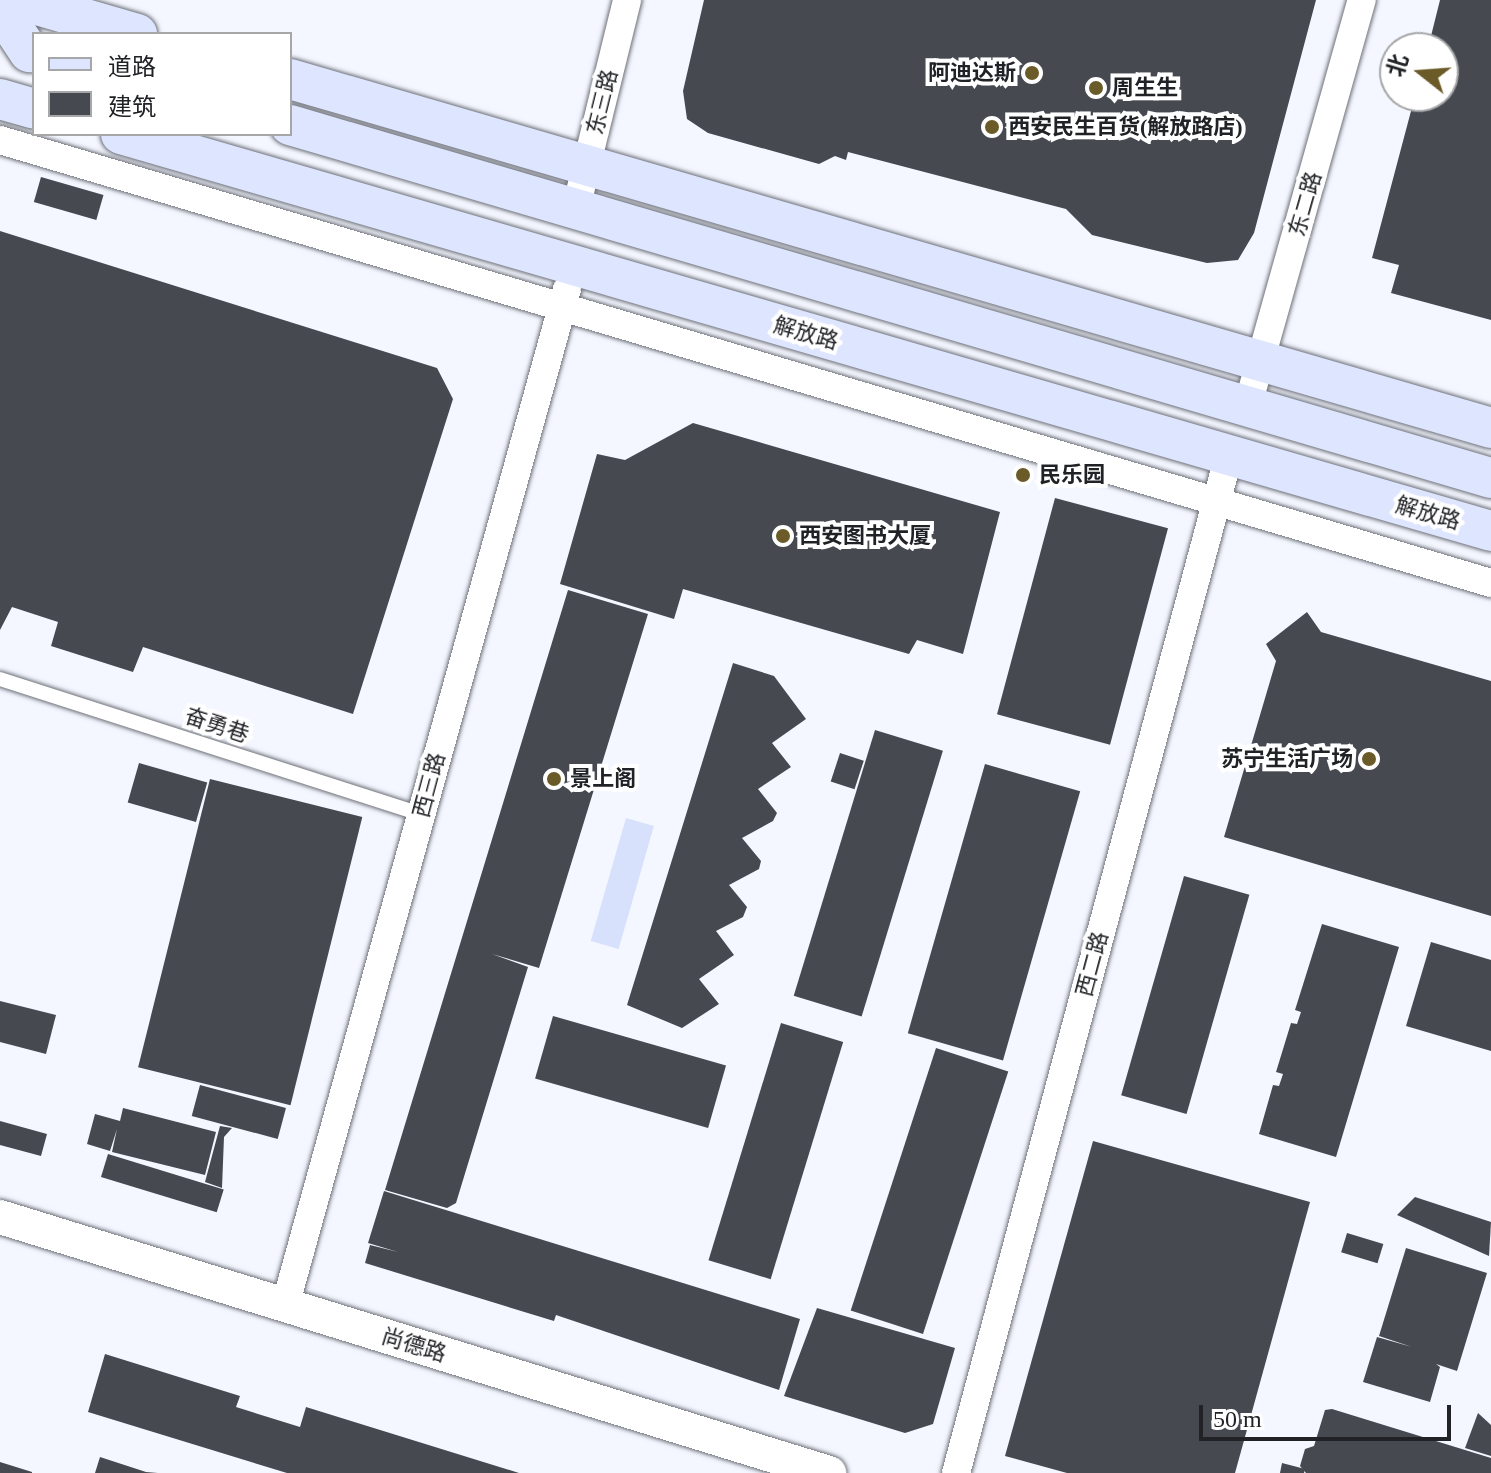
<!DOCTYPE html>
<html>
<head>
<meta charset="utf-8">
<style>
  body { margin:0 }
  #map { position:relative; width:1491px; height:1473px; overflow:hidden; background:#f4f7ff; font-family:"Times New Roman","Noto Sans SC",serif }
  div>[style] { position:absolute }
  [style*='--x'] { left:calc(var(--x)*1px); top:calc(var(--y)*1px); width:calc(var(--w)*1px); rotate:calc(var(--a)*1deg) }
  .green>* { inset:0; background:#d8e1fc; transform-origin:0 0 }
  .building>* { inset:0; background:#464950; transform-origin:0 0 }
  .roads { filter:drop-shadow(0 0 2px #6d7078) drop-shadow(0 0 2px #6d7078) }
  .service>* { height:14px; margin:-7px; padding:0 7px; transform-origin:7px; border-radius:7px; background:#fff }
  .minor>* { height:28px; margin:-14px; padding:0 14px; transform-origin:14px; border-radius:14px; background:#fff }
  .tertiary>* { height:34px; margin:-17px; padding:0 17px; transform-origin:17px; border-radius:17px; background:#fff }
  .secondary>* { height:40px; margin:-20px; padding:0 20px; transform-origin:20px; border-radius:20px; background:#dee5ff }
  .dots>* { width:22px; height:22px; translate:-50% -50%; box-sizing:border-box; border:4px solid #fff; border-radius:50% }
  span { translate:-50% -50%; white-space:nowrap; text-align:center; line-height:1.15; -webkit-text-stroke:8px #fff; paint-order:stroke }
  .poi-label { font-size:22px; color:#212226; font-weight:700 }
  .right { translate:-100% -50%; text-align:right }
  .left { translate:0 -50%; text-align:left }
  .street-label { font-size:22px; color:#212226 }
  .legend { position:absolute; left:32px; top:32px; width:260px; height:104px; box-sizing:border-box; background:#fff; border:2px solid #a6a7a8; margin:0; padding:10px 14px; list-style:none; font-size:24px; color:#212226 }
  .legend li { display:flex; align-items:center; gap:16px; height:40px }
  .legend b { width:40px; border:2px solid #a6a7a8 }
  .north { position:absolute; left:1379px; top:32px; width:80px; height:80px; box-sizing:border-box; background:#fff; border:2px solid #a6a7a8; border-radius:50%; rotate:287deg; font-size:22px; font-weight:700; line-height:32px; text-align:center; color:#212226 }
  .north::after { content:''; display:block; margin:auto; width:28px; height:36px; background:#6b5b28; clip-path:polygon(50% 0,100% 100%,50% 72%,0 100%) }
  .scale { position:absolute; left:1199px; top:1405px; width:252px; height:36px; box-sizing:border-box; border:4px solid #212226; border-top:0; padding-left:10px; font-size:24px; line-height:28px; white-space:nowrap; color:#212226; -webkit-text-stroke:6px #fff; paint-order:stroke }
</style>
</head>
<body>
<div id="map">
  <div class="green">
    <div style="left:626px;top:818px;width:29px;height:128px;rotate:16deg"></div>
  </div>
  <div class="building">
    <div style="clip-path:polygon(704px 0,1316px 0,1254px 233px,1238px 260px,1207px 263px,1092px 235px,1066px 209px,848px 152px,846px 160px,835px 156px,819px 164px,708px 133px,687px 119px,683px 91px)"></div>
    <div style="clip-path:polygon(1440px 0,1491px 0,1491px 320px,1391px 293px,1399px 265px,1372px 258px,1415px 96px,1443px 96px,1443px 48px,1428px 48px)"></div>
    <div style="left:41px;top:177px;width:65px;height:26px;rotate:16deg"></div>
    <div style="clip-path:polygon(0 231px,437px 368px,453px 399px,353px 714px,143px 647px,133px 672px,51px 646px,58px 622px,12px 607px,0 630px)"></div>
    <div style="clip-path:polygon(693px 423px,1000px 512px,963px 654px,917px 640px,909px 654px,683px 589px,674px 619px,560px 584px,597px 454px,625px 460px)"></div>
    <div style="left:1055px;top:498px;width:117px;height:224px;rotate:15deg"></div>
    <div style="clip-path:polygon(568px 590px,648px 614px,539px 968px,492px 954px,528px 967px,456px 1203px,447px 1208px,385px 1190px)"></div>
    <div style="clip-path:polygon(1307px 612px,1321px 632px,1491px 681px,1491px 916px,1224px 837px,1276px 661px,1266px 644px)"></div>
    <div style="clip-path:polygon(733px 663px,774px 676px,806px 719px,772px 743px,791px 767px,758px 789px,777px 813px,773px 821px,742px 838px,761px 861px,759px 869px,729px 885px,747px 907px,743px 917px,716px 931px,734px 955px,699px 979px,719px 1004px,682px 1028px,627px 1005px)"></div>
    <div style="left:875px;top:730px;width:71px;height:278px;rotate:17deg"></div>
    <div style="left:840px;top:753px;width:25px;height:30px;rotate:18deg"></div>
    <div style="left:139px;top:763px;width:71px;height:41px;rotate:16deg"></div>
    <div style="left:985px;top:764px;width:99px;height:280px;rotate:16deg"></div>
    <div style="left:210px;top:779px;width:157px;height:297px;rotate:14deg"></div>
    <div style="left:1184px;top:876px;width:68px;height:228px;rotate:16deg"></div>
    <div style="clip-path:polygon(1322px 924px,1399px 947px,1336px 1157px,1259px 1134px,1273px 1085px,1279px 1086px,1283px 1074px,1276px 1072px,1291px 1023px,1297px 1024px,1301px 1012px,1295px 1010px)"></div>
    <div style="clip-path:polygon(1431px 942px,1491px 960px,1491px 1051px,1406px 1026px)"></div>
    <div style="clip-path:polygon(0 1001px,56px 1015px,46px 1054px,0 1042px)"></div>
    <div style="left:553px;top:1016px;width:180px;height:65px;rotate:16deg"></div>
    <div style="left:781px;top:1023px;width:65px;height:248px;rotate:17deg"></div>
    <div style="left:936px;top:1048px;width:76px;height:276px;rotate:18deg"></div>
    <div style="left:200px;top:1085px;width:89px;height:32px;rotate:15deg"></div>
    <div style="clip-path:polygon(123px 1108px,216px 1132px,205px 1175px,112px 1152px,117px 1129px,110px 1151px,87px 1144px,95px 1114px,120px 1121px)"></div>
    <div style="clip-path:polygon(0 1121px,47px 1134px,41px 1156px,0 1145px)"></div>
    <div style="clip-path:polygon(220px 1126px,232px 1128px,224px 1137px,222px 1188px,205px 1182px)"></div>
    <div style="clip-path:polygon(1093px 1141px,1310px 1202px,1235px 1473px,1067px 1473px,1005px 1456px)"></div>
    <div style="left:108px;top:1154px;width:121px;height:24px;rotate:17deg"></div>
    <div style="clip-path:polygon(384px 1191px,800px 1319px,779px 1390px,556px 1315px,554px 1321px,365px 1263px,370px 1245px,398px 1252px,368px 1243px)"></div>
    <div style="clip-path:polygon(1415px 1197px,1491px 1222px,1489px 1256px,1397px 1215px)"></div>
    <div style="left:1347px;top:1233px;width:38px;height:20px;rotate:17deg"></div>
    <div style="clip-path:polygon(1406px 1248px,1487px 1273px,1457px 1371px,1436px 1364px,1440px 1367px,1430px 1402px,1363px 1382px,1377px 1337px,1412px 1347px,1379px 1336px)"></div>
    <div style="clip-path:polygon(817px 1308px,955px 1348px,933px 1424px,905px 1433px,784px 1396px)"></div>
    <div style="clip-path:polygon(105px 1354px,240px 1396px,236px 1407px,300px 1427px,306px 1407px,519px 1473px,287px 1473px,88px 1412px)"></div>
    <div style="clip-path:polygon(1332px 1409px,1491px 1458px,1491px 1473px,1306px 1473px,1300px 1466px,1305px 1449px,1314px 1446px,1325px 1410px)"></div>
    <div style="clip-path:polygon(1478px 1413px,1491px 1425px,1491px 1456px,1465px 1448px)"></div>
    <div style="clip-path:polygon(100px 1457px,146px 1472px,158px 1473px,95px 1473px)"></div>
    <div style="clip-path:polygon(0 1462px,32px 1472px,32px 1473px,0 1473px)"></div>
    <div style="clip-path:polygon(1282px 1463px,1305px 1469px,1304px 1473px,1280px 1473px)"></div>
  </div>
  <div class="roads">
    <div class="service">
      <div style="--x:0;--y:679;--w:442;--a:17.8"></div>
    </div>
    <div class="minor">
      <div style="--x:0;--y:140;--w:1555;--a:16.55"></div>
      <div style="--x:577;--y:204;--w:210;--a:-76.2"></div>
      <div style="--x:1247;--y:408;--w:424;--a:-74.3"></div>
      <div style="--x:285;--y:1306;--w:1055;--a:-74.5"></div>
      <div style="--x:956;--y:1473;--w:1054;--a:-74.99"></div>
    </div>
    <div class="tertiary">
      <div style="--x:0;--y:1217;--w:868;--a:17.16"></div>
    </div>
    <div class="secondary">
      <div style="--x:20;--y:0;--w:122;--a:16.2"></div>
      <div style="--x:0;--y:8;--w:53;--a:56.6"></div>
      <div style="--x:290;--y:79;--w:1251;--a:16.2"></div>
      <div style="--x:0;--y:99;--w:35;--a:16"></div>
      <div style="--x:290;--y:125;--w:1252;--a:16.38"></div>
      <div style="--x:121;--y:134;--w:1426;--a:16.16"></div>
    </div>
  </div>
  <div class="dots">
    <div style="left:1032px;top:73px;background:#6b5b28"></div>
    <div style="left:1096px;top:88px;background:#6b5b28"></div>
    <div style="left:992px;top:127px;background:#6b5b28"></div>
    <div style="left:1023px;top:475px;background:#6b5b28"></div>
    <div style="left:783px;top:536px;background:#6b5b28"></div>
    <div style="left:1369px;top:759px;background:#6b5b28"></div>
    <div style="left:554px;top:779px;background:#6b5b28"></div>
  </div>
  <div class="poi-label">
    <span class="right" style="left:1016px;top:73px">阿迪达斯</span>
    <span class="left" style="left:1112px;top:88px">周生生</span>
    <span class="left" style="left:1008px;top:127px">西安民生百货(解放路店)</span>
    <span class="left" style="left:1039px;top:475px">民乐园</span>
    <span class="left" style="left:799px;top:536px">西安图书大厦</span>
    <span class="right" style="left:1353px;top:759px">苏宁生活广场</span>
    <span class="left" style="left:570px;top:779px">景上阁</span>
  </div>
  <div class="street-label">
    <span style="left:602px;top:102px;rotate:-76deg">东三路</span>
    <span style="left:1305px;top:204px;rotate:-74deg">东二路</span>
    <span style="left:806px;top:333px;rotate:16deg">解放路</span>
    <span style="left:1428px;top:513px;rotate:16deg">解放路</span>
    <span style="left:217px;top:725px;rotate:18deg">奋勇巷</span>
    <span style="left:429px;top:785px;rotate:-75deg">西三路</span>
    <span style="left:1092px;top:964px;rotate:-75deg">西二路</span>
    <span style="left:414px;top:1345px;rotate:17deg">尚德路</span>
  </div>
  <ul class="legend">
  <li><b style="height:10px;background:#dee5ff"></b>道路</li>
  <li><b style="height:22px;background:#464950"></b>建筑</li>
  </ul>
  <div class="north">北</div>
  <div class="scale">50 m</div>
</div>
</body>
</html>
